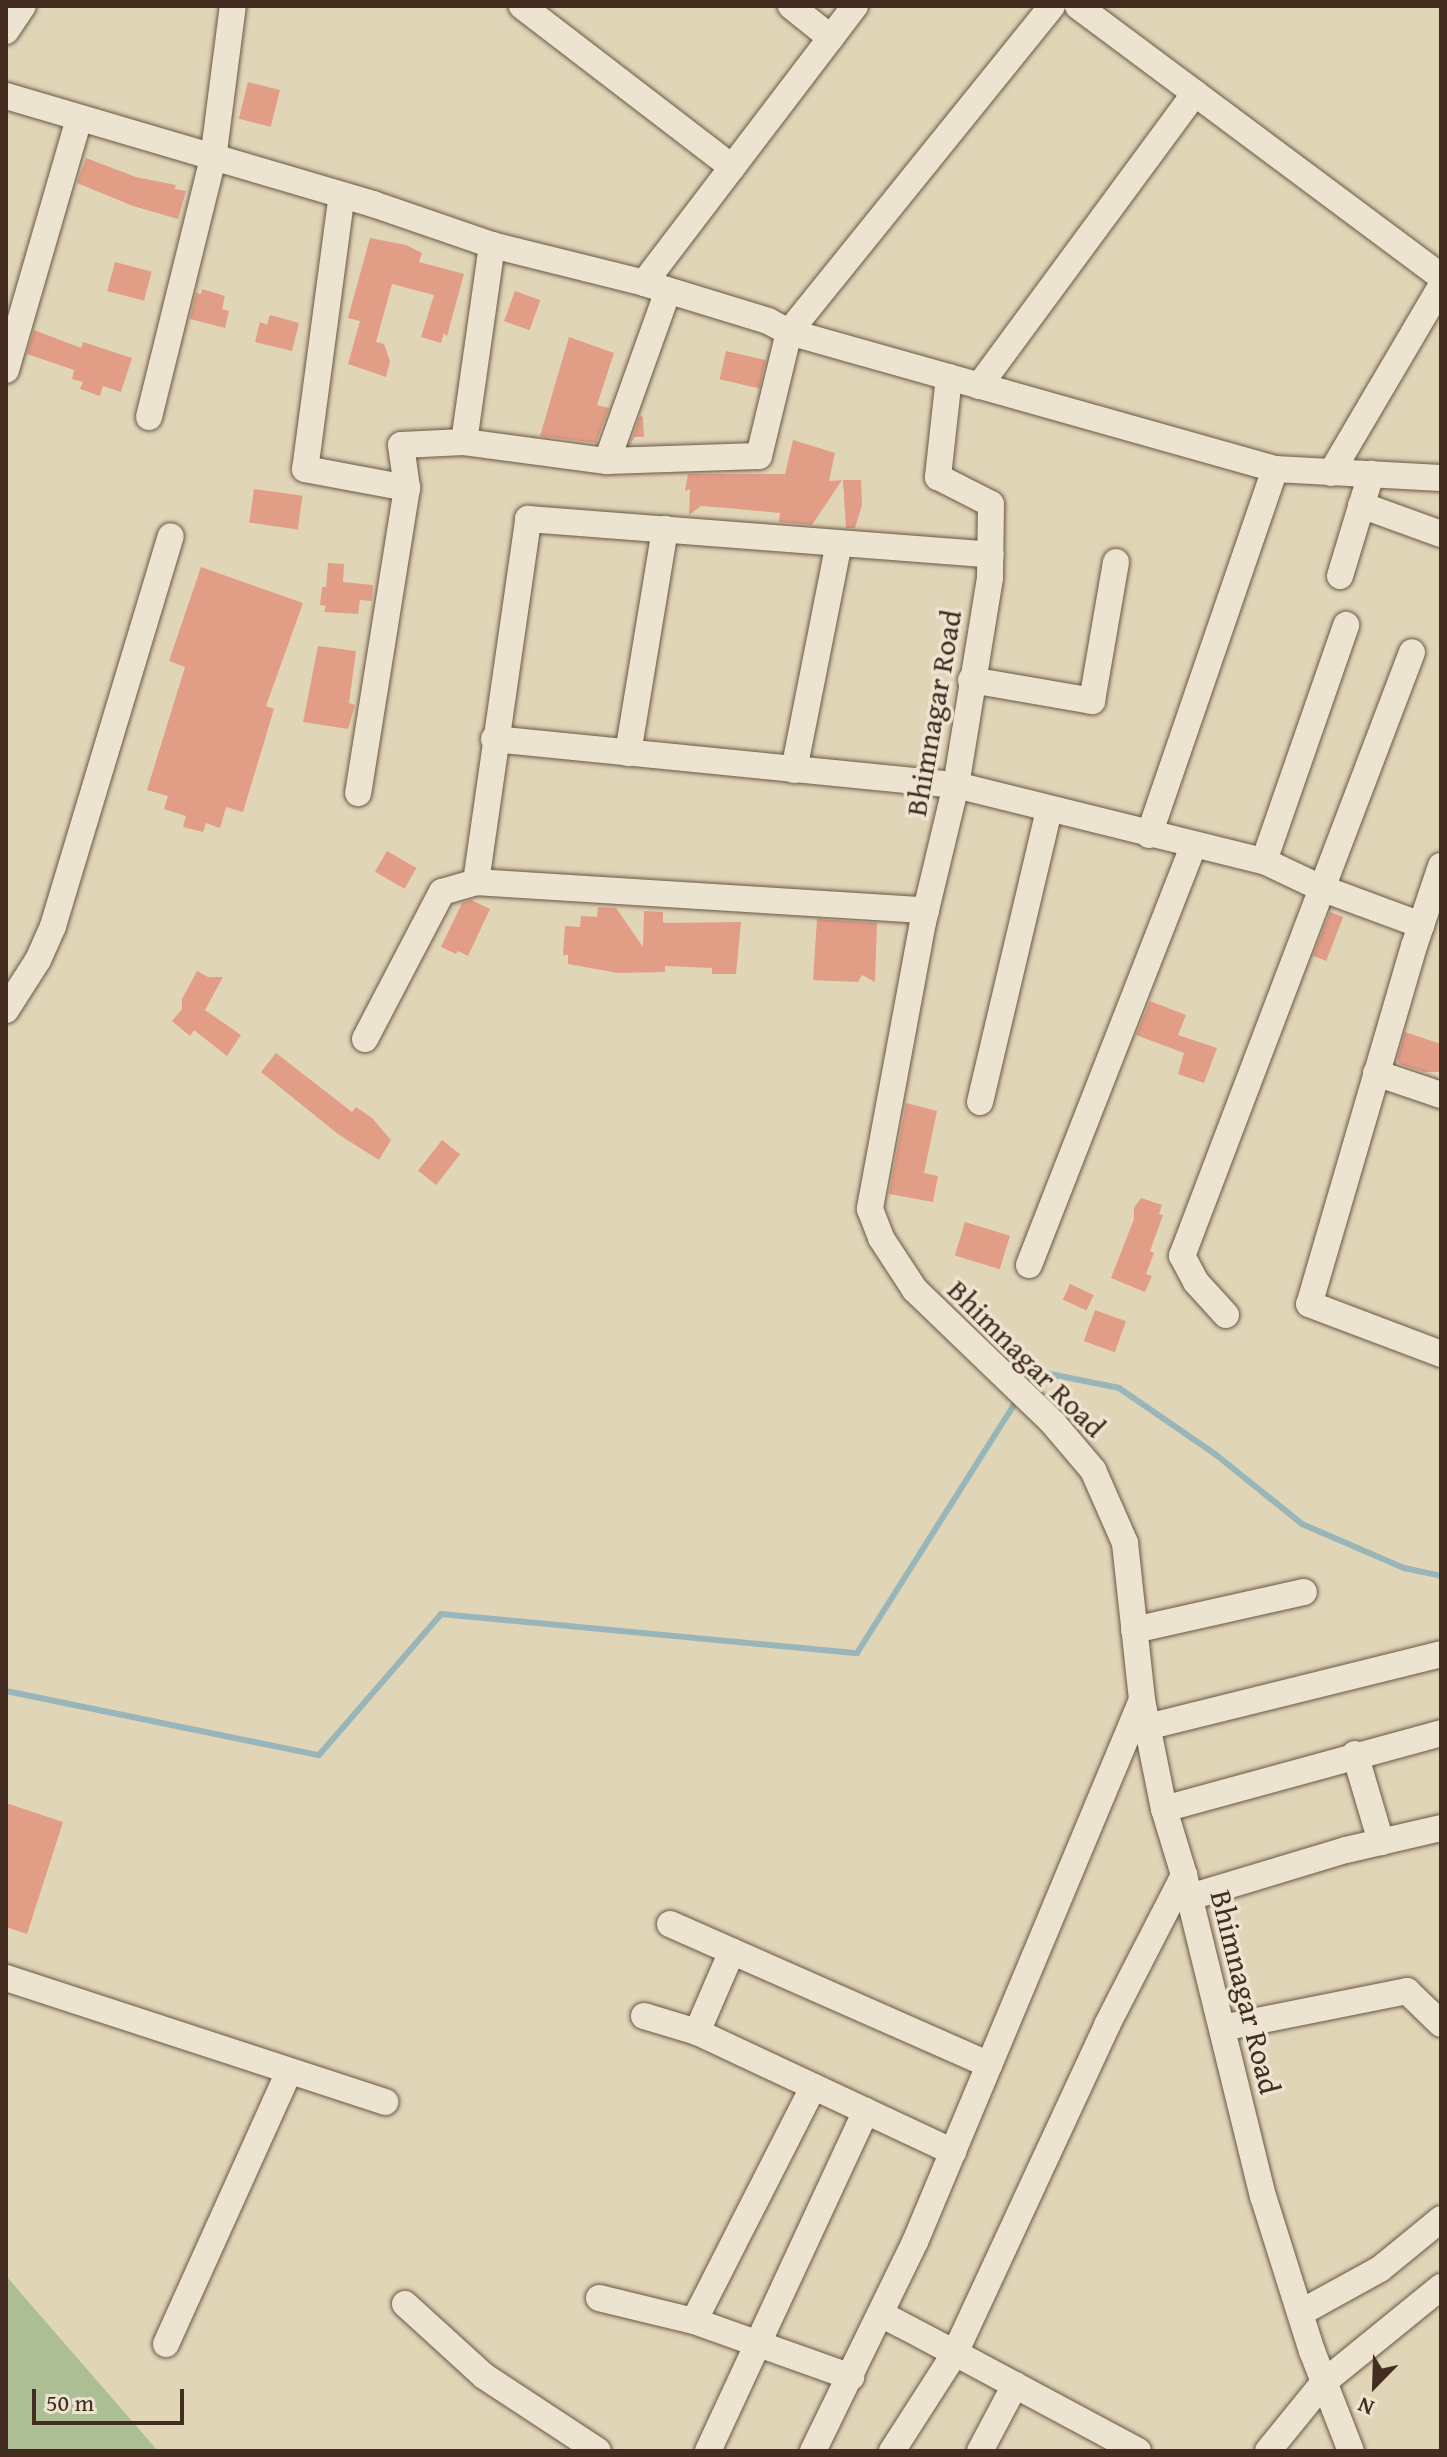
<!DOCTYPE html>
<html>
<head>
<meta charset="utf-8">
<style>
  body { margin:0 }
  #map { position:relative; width:1447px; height:2457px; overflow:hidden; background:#e1d5b7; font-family:"Gentium Book Plus",serif }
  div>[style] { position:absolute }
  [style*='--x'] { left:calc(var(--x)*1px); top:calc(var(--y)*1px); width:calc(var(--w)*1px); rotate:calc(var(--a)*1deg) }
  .green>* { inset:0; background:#acbe93 }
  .stream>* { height:6px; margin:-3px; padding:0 3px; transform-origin:3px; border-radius:3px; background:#98b6b9 }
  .building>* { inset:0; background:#e29d86; transform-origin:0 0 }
  .roads { filter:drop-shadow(0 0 2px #6a5746) drop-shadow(0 0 2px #6a5746) }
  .minor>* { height:26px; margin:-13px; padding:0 13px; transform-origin:13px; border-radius:13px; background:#ece4d0 }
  span { translate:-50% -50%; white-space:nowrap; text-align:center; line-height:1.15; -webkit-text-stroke:7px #ece4d0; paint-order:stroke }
  .street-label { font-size:30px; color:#432d20 }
  .frame { position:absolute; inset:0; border:8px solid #432d20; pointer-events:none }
  .north { position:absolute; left:1335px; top:2345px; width:80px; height:80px; -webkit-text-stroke:6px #ece4d0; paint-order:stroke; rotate:203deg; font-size:22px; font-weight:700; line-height:32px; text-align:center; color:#432d20 }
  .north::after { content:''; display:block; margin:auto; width:28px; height:36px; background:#432d20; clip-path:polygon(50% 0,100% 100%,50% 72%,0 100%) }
  .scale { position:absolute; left:32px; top:2389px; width:152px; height:36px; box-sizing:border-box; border:4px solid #432d20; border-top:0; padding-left:10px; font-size:24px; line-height:28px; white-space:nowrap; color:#432d20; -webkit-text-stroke:6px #ece4d0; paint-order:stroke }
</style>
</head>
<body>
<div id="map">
  <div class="green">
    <div style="clip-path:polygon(6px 2276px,158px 2451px,6px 2451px)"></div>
  </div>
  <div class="stream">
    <div style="--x:1026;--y:1385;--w:17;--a:-57"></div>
    <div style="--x:1035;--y:1371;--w:86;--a:11.4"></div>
    <div style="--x:1119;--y:1388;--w:116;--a:34.5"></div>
    <div style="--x:1215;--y:1454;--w:112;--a:38.8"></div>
    <div style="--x:1302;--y:1524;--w:111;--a:23.3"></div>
    <div style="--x:1404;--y:1568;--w:38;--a:12"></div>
    <div style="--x:6;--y:1691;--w:319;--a:11.6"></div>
    <div style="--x:319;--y:1755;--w:186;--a:-49.1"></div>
    <div style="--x:441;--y:1614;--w:418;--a:5.4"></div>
    <div style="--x:857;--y:1653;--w:302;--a:-57.7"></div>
  </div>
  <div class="building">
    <div style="left:248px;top:82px;width:33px;height:38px;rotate:14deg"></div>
    <div style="clip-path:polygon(86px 158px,136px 177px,176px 185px,175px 189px,186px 191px,178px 219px,133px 206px,77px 183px)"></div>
    <div style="clip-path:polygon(370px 238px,406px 245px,422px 253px,419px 262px,464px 274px,447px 336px,444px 333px,441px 343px,421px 337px,434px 295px,392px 284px,376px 342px,384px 344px,390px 361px,386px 377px,348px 364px,360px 321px,348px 318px)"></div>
    <div style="left:115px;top:262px;width:38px;height:30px;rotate:15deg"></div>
    <div style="clip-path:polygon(202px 289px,225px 296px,222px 309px,229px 311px,225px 328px,190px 319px,196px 293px,201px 294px)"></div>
    <div style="left:515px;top:291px;width:27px;height:32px;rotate:20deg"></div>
    <div style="clip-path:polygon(270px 315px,299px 323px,292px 351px,255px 342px,260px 322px,267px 325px)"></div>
    <div style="clip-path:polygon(34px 330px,81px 348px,83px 342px,132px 358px,121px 392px,103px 386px,100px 396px,80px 389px,83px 382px,72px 379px,74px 370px,27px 354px)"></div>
    <div style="clip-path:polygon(569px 337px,614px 353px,597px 405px,609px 408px,596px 443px,540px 436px)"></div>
    <div style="left:726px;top:351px;width:41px;height:29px;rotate:13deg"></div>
    <div style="clip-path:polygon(640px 416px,643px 417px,644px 437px,634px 437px,630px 444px)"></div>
    <div style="clip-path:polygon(793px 440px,835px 453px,829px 481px,842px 480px,812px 525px,779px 522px,780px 513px,727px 508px,701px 506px,689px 515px,690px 489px,685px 491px,688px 474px,785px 474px)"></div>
    <div style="clip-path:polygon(843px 480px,861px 480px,862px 505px,855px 528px,846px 528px)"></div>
    <div style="left:254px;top:489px;width:49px;height:34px;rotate:8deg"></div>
    <div style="clip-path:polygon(328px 563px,344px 564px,343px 582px,373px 585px,372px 601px,360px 600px,358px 614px,324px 612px,326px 606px,320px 605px,322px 587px,326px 587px)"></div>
    <div style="clip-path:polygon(201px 567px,303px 603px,266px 706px,274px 709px,243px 812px,226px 807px,220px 828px,206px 823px,203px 832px,183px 827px,186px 816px,164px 809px,168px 796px,147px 790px,185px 667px,169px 661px)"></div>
    <div style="clip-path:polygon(318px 646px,356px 651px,349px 703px,355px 705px,348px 729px,303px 722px)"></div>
    <div style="left:387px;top:851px;width:34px;height:24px;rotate:30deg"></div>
    <div style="clip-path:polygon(471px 900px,490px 909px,468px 956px,458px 951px,456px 954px,441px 947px,462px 903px)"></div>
    <div style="clip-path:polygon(598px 907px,616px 908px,643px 947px,644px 911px,663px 912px,663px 922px,666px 923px,741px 922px,736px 974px,712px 974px,712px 968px,665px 966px,665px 972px,618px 973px,568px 964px,568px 955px,563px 955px,565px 926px,580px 927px,581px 916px,597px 917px)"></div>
    <div style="left:1330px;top:912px;width:14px;height:47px;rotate:21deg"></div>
    <div style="clip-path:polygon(817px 919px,877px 923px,875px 982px,862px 975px,858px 982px,813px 980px)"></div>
    <div style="clip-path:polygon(197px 971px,208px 977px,223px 977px,205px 1010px,241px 1035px,227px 1056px,194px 1030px,190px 1036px,172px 1021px,182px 1009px,182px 999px)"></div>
    <div style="clip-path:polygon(1150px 1001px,1186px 1015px,1178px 1035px,1217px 1048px,1204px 1083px,1178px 1074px,1184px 1053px,1136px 1035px)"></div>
    <div style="clip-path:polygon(1405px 1032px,1441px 1044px,1441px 1072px,1424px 1072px,1400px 1064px,1397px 1060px)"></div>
    <div style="clip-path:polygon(276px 1053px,352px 1112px,356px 1107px,372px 1118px,391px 1140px,379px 1160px,338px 1134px,261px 1072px)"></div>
    <div style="clip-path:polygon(906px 1103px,937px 1111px,924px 1173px,938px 1176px,933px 1202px,889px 1194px)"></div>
    <div style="left:442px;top:1140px;width:23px;height:39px;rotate:38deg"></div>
    <div style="clip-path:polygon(1141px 1198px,1162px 1205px,1159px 1214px,1163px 1215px,1150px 1251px,1154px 1253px,1146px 1274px,1152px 1276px,1145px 1292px,1111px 1278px,1134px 1219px,1134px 1208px)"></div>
    <div style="left:965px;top:1222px;width:47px;height:35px;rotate:17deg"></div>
    <div style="left:1070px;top:1284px;width:26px;height:17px;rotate:25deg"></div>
    <div style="left:1095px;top:1310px;width:33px;height:33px;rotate:20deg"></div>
    <div style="clip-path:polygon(6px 1803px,63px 1822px,27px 1934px,6px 1927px)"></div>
  </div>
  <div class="roads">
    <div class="minor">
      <div style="--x:522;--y:6;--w:265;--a:37.5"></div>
      <div style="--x:791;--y:6;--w:51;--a:38.7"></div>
      <div style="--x:1078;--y:6;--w:453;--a:36.7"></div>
      <div style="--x:6;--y:31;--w:30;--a:-56"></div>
      <div style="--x:6;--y:96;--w:383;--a:16.4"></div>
      <div style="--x:373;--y:204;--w:126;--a:19"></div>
      <div style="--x:492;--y:245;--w:157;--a:14"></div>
      <div style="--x:644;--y:283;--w:130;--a:17"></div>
      <div style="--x:768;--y:321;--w:24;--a:28"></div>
      <div style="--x:789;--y:332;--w:505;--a:15.74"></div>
      <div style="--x:1275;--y:469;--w:166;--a:3.1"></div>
      <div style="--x:340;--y:208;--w:263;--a:97.6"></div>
      <div style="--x:305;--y:469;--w:104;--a:10.6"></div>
      <div style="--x:407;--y:488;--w:309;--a:99.1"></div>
      <div style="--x:644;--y:283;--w:348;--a:-52.7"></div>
      <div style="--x:6;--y:370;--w:262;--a:-73.8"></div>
      <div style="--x:949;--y:377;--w:101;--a:96.3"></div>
      <div style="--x:938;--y:477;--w:59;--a:27"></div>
      <div style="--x:991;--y:504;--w:74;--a:90.8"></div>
      <div style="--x:990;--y:578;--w:210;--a:99.3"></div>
      <div style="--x:956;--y:785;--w:141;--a:103.5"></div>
      <div style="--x:923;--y:922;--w:292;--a:100.5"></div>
      <div style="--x:870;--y:1209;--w:31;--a:69"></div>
      <div style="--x:881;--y:1238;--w:62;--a:56.8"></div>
      <div style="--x:915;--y:1290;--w:192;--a:43.9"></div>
      <div style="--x:1053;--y:1423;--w:62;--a:49.6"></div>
      <div style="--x:1093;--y:1470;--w:80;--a:66.3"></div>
      <div style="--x:1125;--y:1543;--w:158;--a:83.8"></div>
      <div style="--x:1142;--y:1700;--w:111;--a:78.6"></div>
      <div style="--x:1164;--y:1809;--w:69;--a:73.1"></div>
      <div style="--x:1184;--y:1875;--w:331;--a:76.2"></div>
      <div style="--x:1263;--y:2196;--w:163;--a:72.5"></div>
      <div style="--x:1312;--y:2351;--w:107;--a:68.7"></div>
      <div style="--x:979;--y:386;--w:364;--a:-53.6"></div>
      <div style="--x:149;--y:417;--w:266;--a:-76.1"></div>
      <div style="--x:213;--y:159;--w:154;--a:-82.6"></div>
      <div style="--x:464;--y:442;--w:199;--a:-81.9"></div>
      <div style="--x:607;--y:461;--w:181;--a:-70.3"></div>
      <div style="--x:1331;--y:473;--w:217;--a:-59.5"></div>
      <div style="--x:407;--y:488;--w:43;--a:-97.9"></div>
      <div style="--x:401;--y:445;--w:63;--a:-2.7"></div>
      <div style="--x:464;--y:442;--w:144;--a:7.6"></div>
      <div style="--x:607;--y:461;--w:152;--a:-1.9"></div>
      <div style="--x:759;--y:456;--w:128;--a:-76.4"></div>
      <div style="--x:789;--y:332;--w:419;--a:-51.1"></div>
      <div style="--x:1361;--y:505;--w:85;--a:19.9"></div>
      <div style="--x:1340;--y:576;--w:107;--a:-73.1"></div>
      <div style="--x:971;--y:680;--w:123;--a:9.8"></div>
      <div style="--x:1092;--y:701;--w:141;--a:-80.2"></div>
      <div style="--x:494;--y:739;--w:464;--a:5.7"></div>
      <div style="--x:956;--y:785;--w:317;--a:13.9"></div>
      <div style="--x:1264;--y:861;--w:63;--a:25.3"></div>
      <div style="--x:1321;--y:888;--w:107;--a:20.3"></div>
      <div style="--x:628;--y:753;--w:227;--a:-80.6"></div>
      <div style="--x:794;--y:770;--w:231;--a:-78.8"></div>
      <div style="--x:1149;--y:835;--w:387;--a:-71"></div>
      <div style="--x:1264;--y:861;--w:250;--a:-70.8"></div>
      <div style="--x:1441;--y:866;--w:84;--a:108.6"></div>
      <div style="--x:1414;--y:946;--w:373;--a:106.3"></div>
      <div style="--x:1309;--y:1304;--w:141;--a:20.7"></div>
      <div style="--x:476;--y:882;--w:367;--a:-81.8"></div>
      <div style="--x:528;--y:519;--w:464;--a:4.4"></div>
      <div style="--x:6;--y:1010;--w:59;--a:-57.4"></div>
      <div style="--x:38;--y:960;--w:37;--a:-66"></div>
      <div style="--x:53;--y:926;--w:407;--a:-73.2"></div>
      <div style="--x:365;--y:1039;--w:166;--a:-62.4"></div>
      <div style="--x:442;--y:892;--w:35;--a:-16"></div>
      <div style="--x:476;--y:882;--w:451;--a:3.6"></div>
      <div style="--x:1376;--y:1073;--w:69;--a:18.7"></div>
      <div style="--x:980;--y:1102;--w:300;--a:-76.7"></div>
      <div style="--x:1029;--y:1265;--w:449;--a:-68.6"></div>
      <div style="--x:1226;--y:1315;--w:45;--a:-132.3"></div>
      <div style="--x:1196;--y:1282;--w:30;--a:-118"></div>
      <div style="--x:1182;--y:1256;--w:646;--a:-69.15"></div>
      <div style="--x:1134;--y:1630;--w:174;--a:-12.6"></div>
      <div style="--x:1147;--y:1727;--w:303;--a:-13.9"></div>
      <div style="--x:1355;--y:1754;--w:92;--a:73.5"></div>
      <div style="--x:1164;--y:1809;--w:287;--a:-15.3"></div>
      <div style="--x:1190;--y:1897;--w:163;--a:-16.8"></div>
      <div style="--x:1346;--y:1850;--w:98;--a:-13"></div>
      <div style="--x:670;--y:1924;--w:349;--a:23.8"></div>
      <div style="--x:6;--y:1978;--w:399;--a:18.1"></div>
      <div style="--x:644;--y:2016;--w:55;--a:16.8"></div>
      <div style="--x:697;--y:2032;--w:283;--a:25.1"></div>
      <div style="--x:1222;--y:2028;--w:189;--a:-11.3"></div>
      <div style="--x:1407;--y:1991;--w:47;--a:44.1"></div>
      <div style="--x:697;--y:2032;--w:88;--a:-66.6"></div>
      <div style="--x:599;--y:2298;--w:98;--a:13.6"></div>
      <div style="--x:694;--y:2321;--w:167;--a:19.6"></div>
      <div style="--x:405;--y:2304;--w:107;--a:42.3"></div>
      <div style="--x:484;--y:2376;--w:136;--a:33.3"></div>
      <div style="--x:1300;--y:2313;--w:91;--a:-28.8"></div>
      <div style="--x:1380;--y:2269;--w:79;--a:-39.3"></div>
      <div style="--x:881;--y:2314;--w:84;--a:27.8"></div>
      <div style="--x:955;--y:2353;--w:117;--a:122.7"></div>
      <div style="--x:694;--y:2321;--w:263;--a:-63"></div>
      <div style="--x:166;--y:2344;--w:299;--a:-65.7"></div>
      <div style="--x:708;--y:2451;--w:375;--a:-65.1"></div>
      <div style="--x:813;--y:2451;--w:233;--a:-64"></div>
      <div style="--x:915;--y:2242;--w:588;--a:-67.28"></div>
      <div style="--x:980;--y:2451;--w:75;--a:-62.1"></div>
      <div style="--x:1138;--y:2451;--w:208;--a:-151.8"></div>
      <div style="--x:955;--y:2353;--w:362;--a:-65.1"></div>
      <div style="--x:1107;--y:2025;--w:169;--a:-62.8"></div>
      <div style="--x:1268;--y:2451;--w:89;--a:-50.9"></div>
      <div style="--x:1324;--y:2382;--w:151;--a:-39.1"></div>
    </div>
  </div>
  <div class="street-label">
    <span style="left:933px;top:713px;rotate:-80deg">Bhimnagar Road</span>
    <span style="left:1027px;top:1358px;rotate:45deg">Bhimnagar Road</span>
    <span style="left:1246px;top:1992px;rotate:76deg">Bhimnagar Road</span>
  </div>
  <div class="frame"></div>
  <div class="north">N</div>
  <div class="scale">50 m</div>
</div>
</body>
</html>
